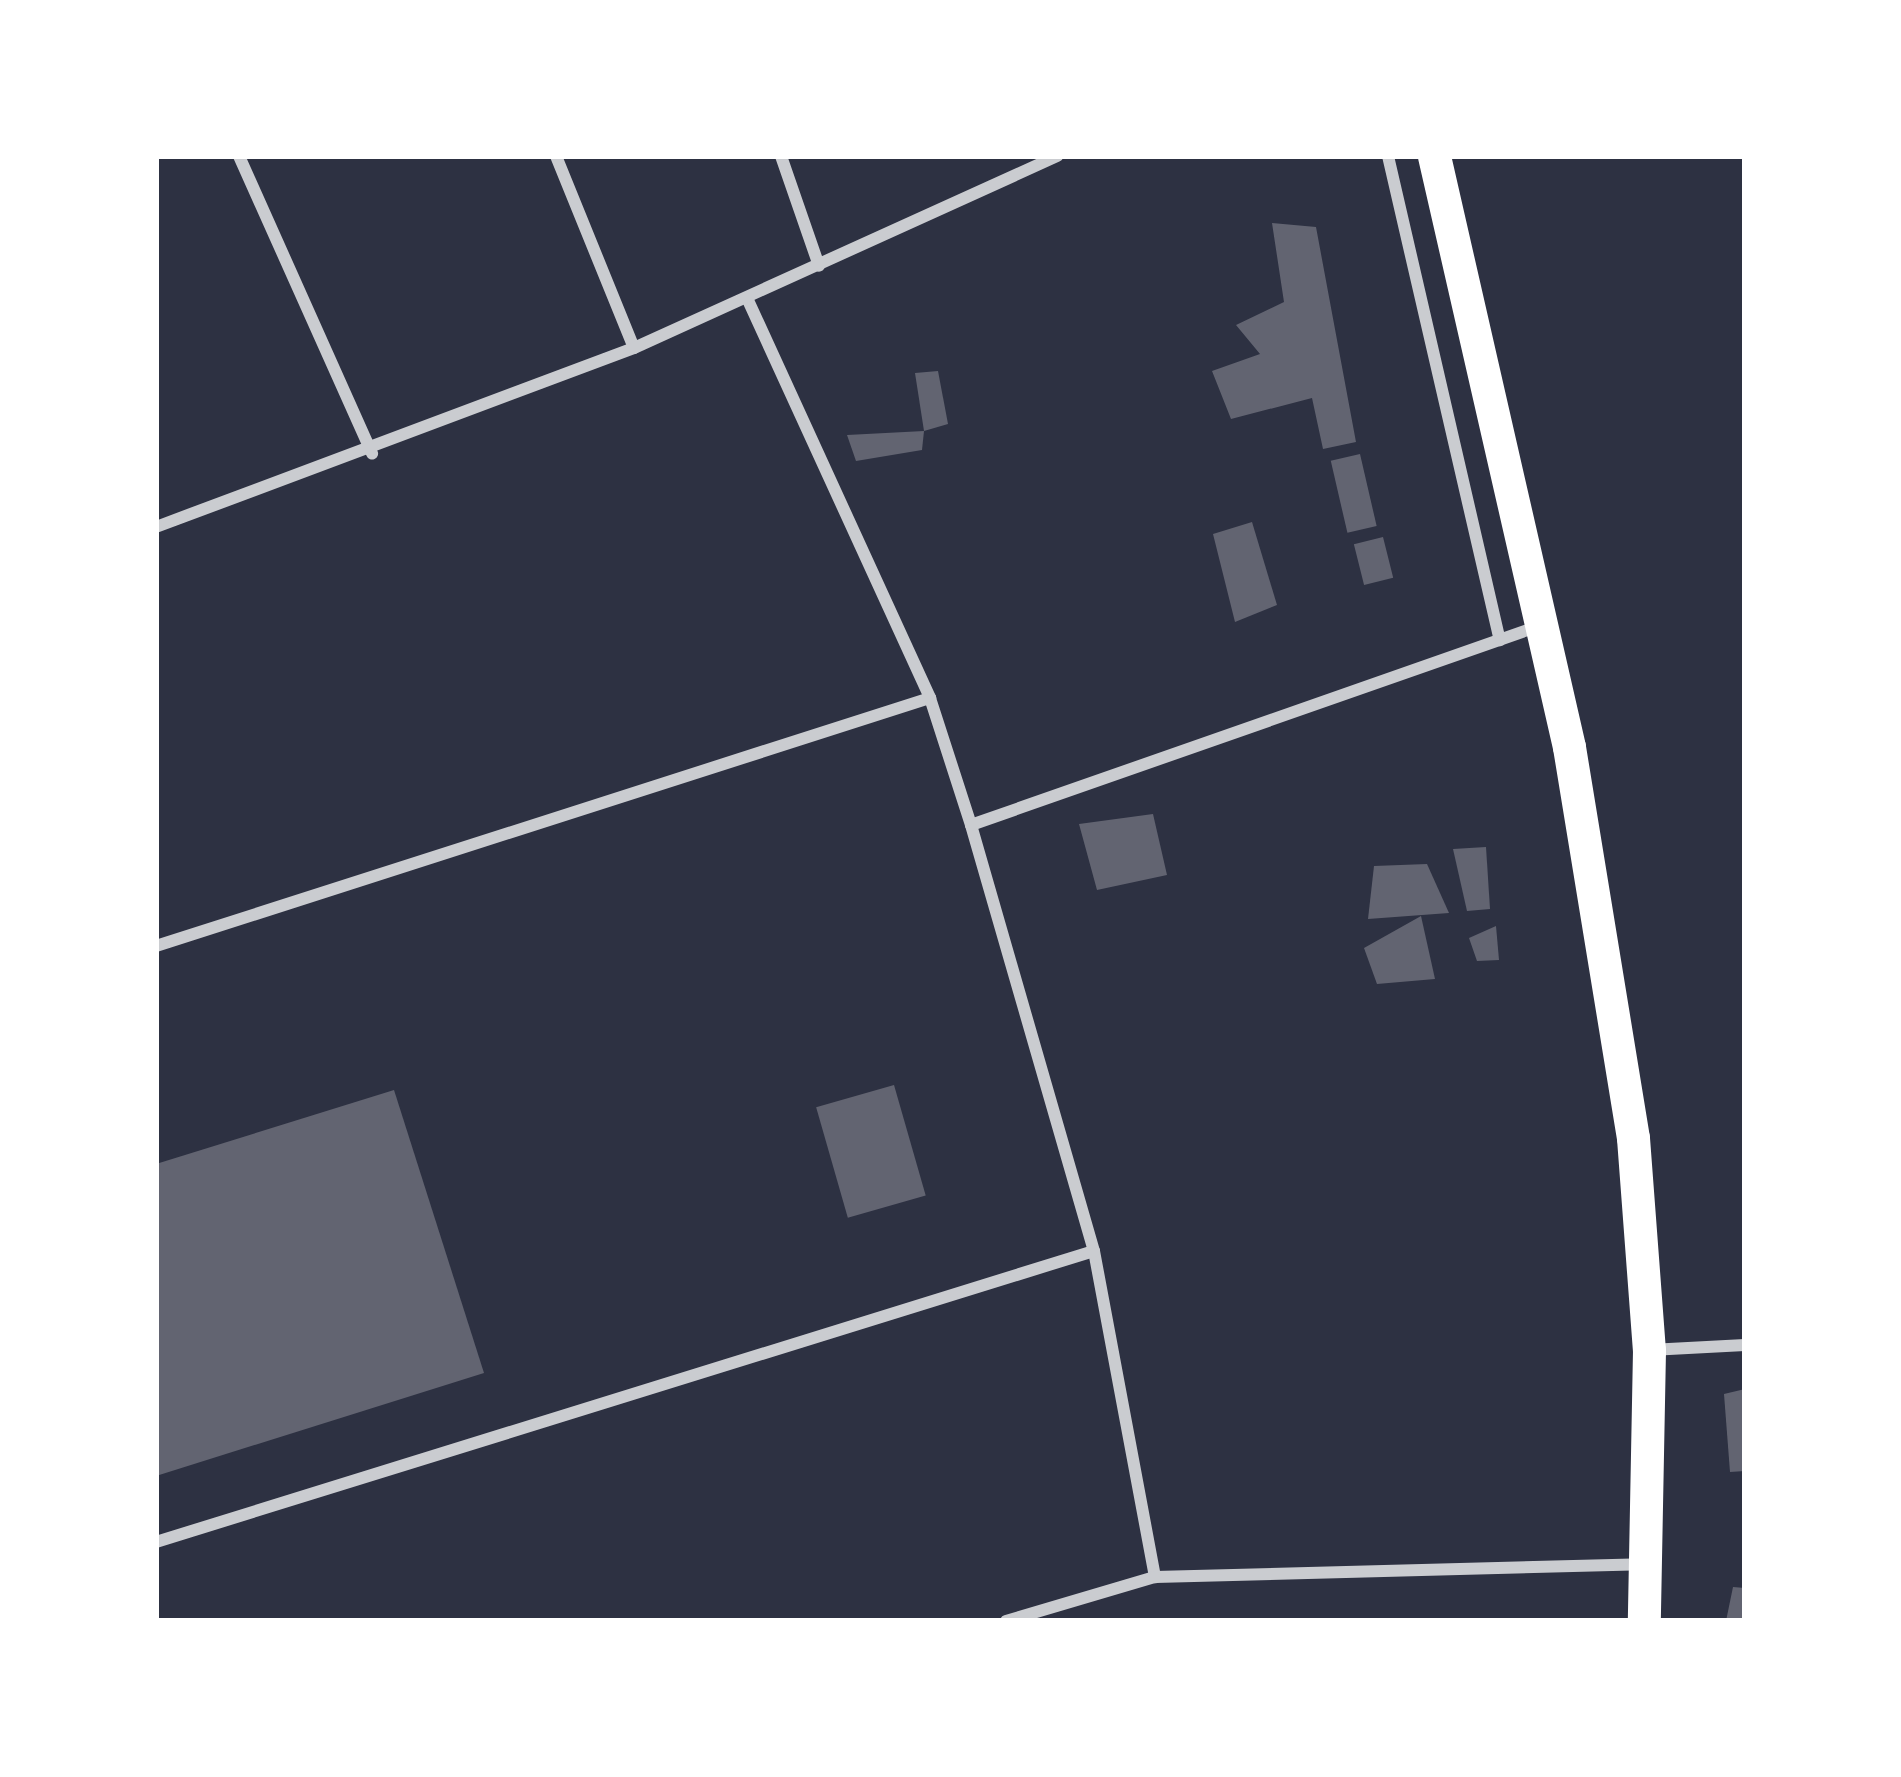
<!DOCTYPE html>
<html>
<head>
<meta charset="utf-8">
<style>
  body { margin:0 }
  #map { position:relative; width:1901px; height:1777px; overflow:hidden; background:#2d3142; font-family:"Nunito Sans",sans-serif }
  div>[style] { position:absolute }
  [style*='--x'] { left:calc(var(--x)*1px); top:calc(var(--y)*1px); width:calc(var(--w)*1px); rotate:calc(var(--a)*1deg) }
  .building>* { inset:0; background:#626471; transform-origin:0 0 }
  .minor>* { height:12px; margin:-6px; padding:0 6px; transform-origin:6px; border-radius:6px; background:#caccd0 }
  .trunk>* { height:33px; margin:-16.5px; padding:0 16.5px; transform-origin:16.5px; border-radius:16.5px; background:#fff }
  span { translate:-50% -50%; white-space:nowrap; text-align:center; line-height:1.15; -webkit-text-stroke:10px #fff; paint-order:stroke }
  .frame { position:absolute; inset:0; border:159px solid #fff; pointer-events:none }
</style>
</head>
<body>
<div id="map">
  <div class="building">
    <div style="clip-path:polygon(1272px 223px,1316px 227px,1356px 442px,1323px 449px,1312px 398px,1231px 419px,1212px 371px,1260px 354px,1236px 325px,1284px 302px)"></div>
    <div style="clip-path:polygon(938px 371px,948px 424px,924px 431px,915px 373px)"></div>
    <div style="clip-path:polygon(924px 431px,922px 450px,856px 461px,847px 435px)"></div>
    <div style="left:1360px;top:454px;width:74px;height:30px;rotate:77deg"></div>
    <div style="clip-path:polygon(1252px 522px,1277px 605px,1235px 622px,1213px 534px)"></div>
    <div style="left:1383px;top:537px;width:42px;height:30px;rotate:76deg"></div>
    <div style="clip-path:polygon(1153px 814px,1167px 875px,1097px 890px,1079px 824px)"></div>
    <div style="clip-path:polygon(1486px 847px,1490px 909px,1467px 911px,1453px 849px)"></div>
    <div style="clip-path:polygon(1427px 864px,1449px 913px,1368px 919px,1374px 866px)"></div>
    <div style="clip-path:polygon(1421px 916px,1435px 979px,1377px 984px,1364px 948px)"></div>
    <div style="clip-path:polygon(1496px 926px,1499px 960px,1477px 961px,1469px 938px)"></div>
    <div style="left:894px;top:1085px;width:115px;height:81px;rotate:74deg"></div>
    <div style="clip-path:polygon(394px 1090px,484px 1373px,156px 1476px,156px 1164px)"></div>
    <div style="clip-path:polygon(1745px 1389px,1745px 1471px,1730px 1472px,1724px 1394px)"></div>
    <div style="clip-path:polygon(1733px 1587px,1745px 1588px,1745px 1621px,1726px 1621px)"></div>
  </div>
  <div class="minor">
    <div style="--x:239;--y:156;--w:326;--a:65.9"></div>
    <div style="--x:556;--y:156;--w:207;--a:67.9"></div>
    <div style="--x:781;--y:156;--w:116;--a:70.9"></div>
    <div style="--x:1388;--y:156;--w:497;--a:77"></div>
    <div style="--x:747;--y:298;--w:440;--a:65.4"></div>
    <div style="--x:930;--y:698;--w:133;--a:72.1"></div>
    <div style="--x:971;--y:825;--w:443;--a:73.9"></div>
    <div style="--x:1094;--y:1251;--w:332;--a:79.4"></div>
    <div style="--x:156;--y:527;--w:510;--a:-20.53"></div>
    <div style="--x:634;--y:348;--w:465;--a:-24.4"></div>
    <div style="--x:971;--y:825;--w:599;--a:-19.31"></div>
    <div style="--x:156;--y:946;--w:813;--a:-17.77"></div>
    <div style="--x:1650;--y:1350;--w:95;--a:-3"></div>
    <div style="--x:156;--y:1542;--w:982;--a:-17.24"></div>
    <div style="--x:1006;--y:1621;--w:155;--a:-16.5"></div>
    <div style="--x:1155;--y:1577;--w:487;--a:-1.5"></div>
  </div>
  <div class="trunk">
    <div style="--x:1434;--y:156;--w:606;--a:77.13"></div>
    <div style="--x:1569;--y:747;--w:396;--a:80.7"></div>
    <div style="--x:1633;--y:1138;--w:213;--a:85.7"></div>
    <div style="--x:1649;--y:1350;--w:271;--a:91.1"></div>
  </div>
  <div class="frame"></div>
</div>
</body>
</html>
